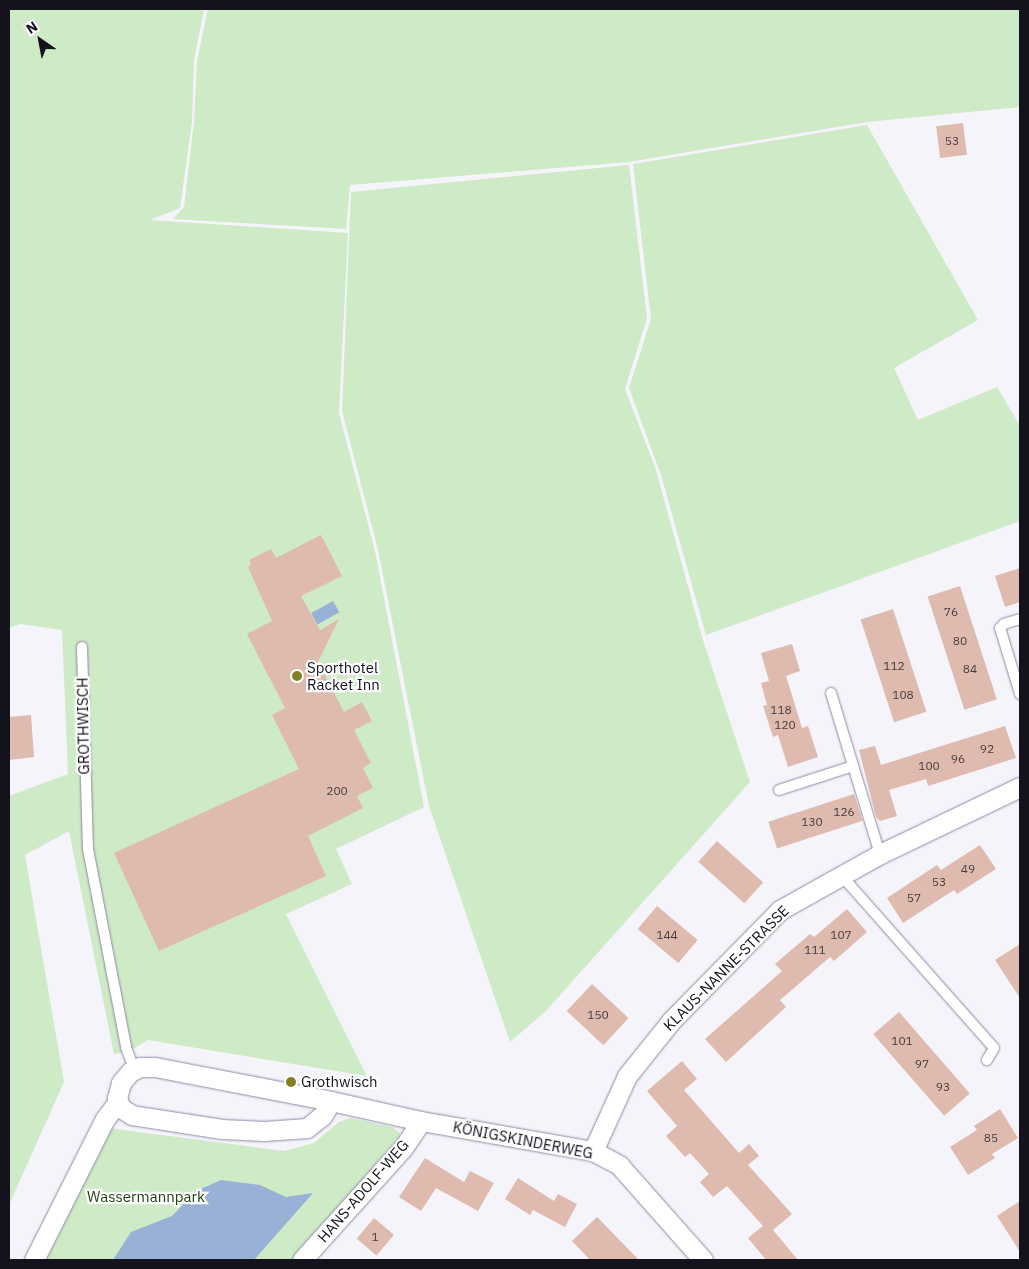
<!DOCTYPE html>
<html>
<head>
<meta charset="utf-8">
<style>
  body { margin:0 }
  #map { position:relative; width:1029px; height:1269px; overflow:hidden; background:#f5f4fb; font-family:"IBM Plex Sans",sans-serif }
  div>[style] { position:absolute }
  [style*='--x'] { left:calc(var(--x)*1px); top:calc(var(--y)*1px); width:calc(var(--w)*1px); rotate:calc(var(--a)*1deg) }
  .green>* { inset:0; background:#cfeac6 }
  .water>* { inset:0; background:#99b1d7; transform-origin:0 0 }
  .building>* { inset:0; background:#debbae; transform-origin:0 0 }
  .roads { filter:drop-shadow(0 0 1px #8e89a7) drop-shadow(0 0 1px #8e89a7) }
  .lane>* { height:10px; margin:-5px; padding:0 5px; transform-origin:5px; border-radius:5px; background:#fff }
  .street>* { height:19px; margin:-9.5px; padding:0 9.5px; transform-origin:9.5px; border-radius:9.5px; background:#fff }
  .dots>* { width:14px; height:14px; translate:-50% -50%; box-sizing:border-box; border:2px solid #fff; border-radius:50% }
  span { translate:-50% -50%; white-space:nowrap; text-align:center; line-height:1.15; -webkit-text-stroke:4.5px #fff; paint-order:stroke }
  .number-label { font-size:12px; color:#463c41 }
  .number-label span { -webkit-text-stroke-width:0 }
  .poi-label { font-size:15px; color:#14121d }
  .left { translate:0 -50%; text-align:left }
  .street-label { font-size:15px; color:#14121d }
  .park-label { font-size:15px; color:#193e09 }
  .frame { position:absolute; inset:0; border:10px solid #14121d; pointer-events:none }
  .north { position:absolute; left:15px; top:15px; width:50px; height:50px; -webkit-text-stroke:4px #fff; paint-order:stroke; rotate:327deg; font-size:14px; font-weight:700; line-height:20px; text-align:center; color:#14121d }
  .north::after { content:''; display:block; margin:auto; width:18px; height:22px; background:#14121d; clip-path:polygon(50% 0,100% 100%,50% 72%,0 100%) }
</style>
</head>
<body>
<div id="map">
  <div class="green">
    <div style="clip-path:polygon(9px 9px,204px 9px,194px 60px,192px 122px,180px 208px,150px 220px,348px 233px,339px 413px,375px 551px,424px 807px,336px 849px,352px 884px,286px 914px,367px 1076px,148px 1040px,128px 1052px,114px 1054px,69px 831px,25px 855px,64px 1082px,9px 1205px,9px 796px,68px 774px,62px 630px,20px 624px,9px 628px)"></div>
    <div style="clip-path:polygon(208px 9px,1020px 9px,1020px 107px,867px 122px,629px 162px,350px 185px,346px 229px,173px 219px,184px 207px,194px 122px,197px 61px)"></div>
    <div style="clip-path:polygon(867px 125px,978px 320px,894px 368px,918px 420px,997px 387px,1020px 426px,1020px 521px,706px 635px,661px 475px,629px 388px,651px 319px,633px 164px)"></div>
    <div style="clip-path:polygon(629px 165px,647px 318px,625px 389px,655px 467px,702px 637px,750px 782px,545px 1012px,510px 1042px,429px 806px,378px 550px,342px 411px,351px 192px)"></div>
    <div style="clip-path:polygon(350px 1118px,392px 1127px,400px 1133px,398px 1145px,293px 1260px,44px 1260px,108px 1128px,284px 1151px,314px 1143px,339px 1122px)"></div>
  </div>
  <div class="water">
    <div style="left:333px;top:601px;width:13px;height:25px;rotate:61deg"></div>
    <div style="clip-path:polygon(221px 1180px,260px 1185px,286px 1197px,313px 1193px,254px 1260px,113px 1260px,131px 1232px,172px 1216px,196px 1191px)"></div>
  </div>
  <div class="building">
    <div style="left:963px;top:123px;width:32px;height:27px;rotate:83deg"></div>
    <div style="clip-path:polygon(321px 535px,342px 576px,301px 596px,320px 630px,339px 619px,318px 662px,344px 712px,362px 702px,372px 721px,354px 730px,371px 763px,363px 768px,373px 788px,357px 796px,363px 808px,308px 836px,326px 876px,159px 951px,114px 853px,299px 769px,272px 715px,285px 708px,247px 634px,272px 621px,248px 567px,251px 565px,249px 560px,271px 549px,276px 558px)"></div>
    <div style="clip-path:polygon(1020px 568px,1020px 602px,1005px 607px,995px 576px)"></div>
    <div style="left:960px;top:586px;width:119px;height:34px;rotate:72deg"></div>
    <div style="left:893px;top:609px;width:108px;height:34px;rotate:72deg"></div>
    <div style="clip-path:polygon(792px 644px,800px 671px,786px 676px,802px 728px,808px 726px,818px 757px,788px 767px,778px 735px,773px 737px,763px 706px,767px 705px,761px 683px,769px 681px,761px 653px)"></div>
    <div style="clip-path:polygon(31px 715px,34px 757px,9px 760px,9px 717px)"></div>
    <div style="clip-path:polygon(1005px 726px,1016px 758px,928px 786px,926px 779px,889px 790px,897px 816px,880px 821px,876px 817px,859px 750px,875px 746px,881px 765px)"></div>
    <div style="left:854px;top:794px;width:28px;height:90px;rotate:72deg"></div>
    <div style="left:717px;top:841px;width:62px;height:28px;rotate:42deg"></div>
    <div style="clip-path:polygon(980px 845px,996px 869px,957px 894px,954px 890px,903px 923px,887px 898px,937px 865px,941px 870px)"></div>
    <div style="left:657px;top:906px;width:53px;height:30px;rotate:40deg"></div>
    <div style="clip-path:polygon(847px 909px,867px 932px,834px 961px,830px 957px,780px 1000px,786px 1007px,726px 1062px,705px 1039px,782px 971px,775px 964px,810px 934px,814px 937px)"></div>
    <div style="clip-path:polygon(1020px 944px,1020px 998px,995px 960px)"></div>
    <div style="left:592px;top:984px;width:50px;height:37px;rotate:43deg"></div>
    <div style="left:899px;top:1012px;width:108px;height:34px;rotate:49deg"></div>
    <div style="clip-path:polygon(682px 1061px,697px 1079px,684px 1090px,739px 1153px,749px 1144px,759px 1156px,748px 1165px,792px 1214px,773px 1230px,798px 1260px,766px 1260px,748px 1238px,763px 1226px,727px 1186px,713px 1197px,700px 1182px,709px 1174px,690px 1153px,685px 1157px,666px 1136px,677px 1126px,647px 1091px)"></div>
    <div style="clip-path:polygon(1000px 1109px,1018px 1138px,992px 1154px,995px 1158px,968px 1175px,950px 1147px,977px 1130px,974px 1126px)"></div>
    <div style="clip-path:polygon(425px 1158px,464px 1182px,470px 1171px,494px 1183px,478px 1211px,436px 1188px,421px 1211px,399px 1197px)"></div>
    <div style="clip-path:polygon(518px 1178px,554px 1201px,558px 1194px,577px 1204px,565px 1227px,533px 1210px,530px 1215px,505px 1199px)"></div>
    <div style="clip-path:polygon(1020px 1201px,1020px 1252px,997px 1216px)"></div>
    <div style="clip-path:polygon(597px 1217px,639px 1260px,590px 1260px,572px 1241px)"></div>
    <div style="left:374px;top:1218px;width:26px;height:27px;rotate:40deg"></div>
  </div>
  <div class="roads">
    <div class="lane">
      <div style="--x:1020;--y:619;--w:17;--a:163"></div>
      <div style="--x:1004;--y:624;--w:6;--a:135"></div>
      <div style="--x:1000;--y:628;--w:69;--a:73.1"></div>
      <div style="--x:82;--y:647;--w:202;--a:88.3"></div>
      <div style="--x:88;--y:849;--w:202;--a:79.1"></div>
      <div style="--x:126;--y:1047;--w:23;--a:70"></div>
      <div style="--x:831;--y:693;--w:168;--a:73.1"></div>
      <div style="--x:779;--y:790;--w:78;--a:-18"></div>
      <div style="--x:841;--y:875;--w:231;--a:48.5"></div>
      <div style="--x:994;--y:1048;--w:14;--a:120"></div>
    </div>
    <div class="street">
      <div style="--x:331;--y:1101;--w:16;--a:120"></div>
      <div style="--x:323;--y:1115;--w:21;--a:141"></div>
      <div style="--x:307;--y:1128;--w:43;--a:176"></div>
      <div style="--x:264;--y:1131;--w:42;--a:-177.3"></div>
      <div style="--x:222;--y:1129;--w:91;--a:-171.2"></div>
      <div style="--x:132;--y:1115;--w:13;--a:-148"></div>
      <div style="--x:121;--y:1108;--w:11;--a:-112"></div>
      <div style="--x:117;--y:1098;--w:16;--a:-75"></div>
      <div style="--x:121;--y:1083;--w:14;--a:-51"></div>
      <div style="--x:130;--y:1072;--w:11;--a:-27"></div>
      <div style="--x:140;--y:1067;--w:15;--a:0"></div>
      <div style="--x:155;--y:1067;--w:179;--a:10.9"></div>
      <div style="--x:331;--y:1101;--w:92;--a:12.5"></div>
      <div style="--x:421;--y:1121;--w:175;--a:9.9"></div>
      <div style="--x:593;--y:1151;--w:30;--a:28"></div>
      <div style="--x:619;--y:1165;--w:127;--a:48.5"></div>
      <div style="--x:593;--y:1151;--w:82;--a:-65.6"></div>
      <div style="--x:627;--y:1076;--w:70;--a:-51.3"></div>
      <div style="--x:671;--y:1021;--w:156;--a:-45.5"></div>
      <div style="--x:780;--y:910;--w:115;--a:-29.2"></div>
      <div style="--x:880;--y:854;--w:155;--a:-25.6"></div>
      <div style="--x:34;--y:1260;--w:158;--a:-63.3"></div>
      <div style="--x:105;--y:1119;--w:21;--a:-53"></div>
      <div style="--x:302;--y:1260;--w:151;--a:-48"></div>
      <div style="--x:403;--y:1148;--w:32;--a:-56"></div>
    </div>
  </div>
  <div class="dots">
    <div style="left:297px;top:676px;background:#847e25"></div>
    <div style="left:291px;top:1082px;background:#847e25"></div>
  </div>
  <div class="number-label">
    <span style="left:952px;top:141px">53</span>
    <span style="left:951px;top:612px">76</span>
    <span style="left:960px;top:641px">80</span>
    <span style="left:894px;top:666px">112</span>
    <span style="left:970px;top:669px">84</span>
    <span style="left:903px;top:695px">108</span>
    <span style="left:781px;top:710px">118</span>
    <span style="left:785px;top:725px">120</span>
    <span style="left:987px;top:749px">92</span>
    <span style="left:958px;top:759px">96</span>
    <span style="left:929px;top:766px">100</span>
    <span style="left:337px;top:791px">200</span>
    <span style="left:844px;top:812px">126</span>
    <span style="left:812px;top:822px">130</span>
    <span style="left:968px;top:869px">49</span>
    <span style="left:939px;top:882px">53</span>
    <span style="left:914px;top:898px">57</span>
    <span style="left:667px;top:935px">144</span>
    <span style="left:841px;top:935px">107</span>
    <span style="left:815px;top:950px">111</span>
    <span style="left:598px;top:1015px">150</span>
    <span style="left:902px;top:1041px">101</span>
    <span style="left:922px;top:1064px">97</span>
    <span style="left:943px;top:1087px">93</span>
    <span style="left:991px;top:1138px">85</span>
    <span style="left:375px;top:1237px">1</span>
  </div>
  <div class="poi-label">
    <span class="left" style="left:307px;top:676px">Sporthotel<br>Racket Inn</span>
    <span class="left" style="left:301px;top:1082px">Grothwisch</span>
  </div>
  <div class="street-label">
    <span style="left:83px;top:726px;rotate:-91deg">GROTHWISCH</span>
    <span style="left:726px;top:968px;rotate:-45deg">KLAUS-NANNE-STRASSE</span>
    <span style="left:523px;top:1140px;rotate:11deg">KÖNIGSKINDERWEG</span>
    <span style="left:363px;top:1191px;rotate:-49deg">HANS-ADOLF-WEG</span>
  </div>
  <div class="park-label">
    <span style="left:146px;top:1197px">Wassermannpark</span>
  </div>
  <div class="frame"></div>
  <div class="north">N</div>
</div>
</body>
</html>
